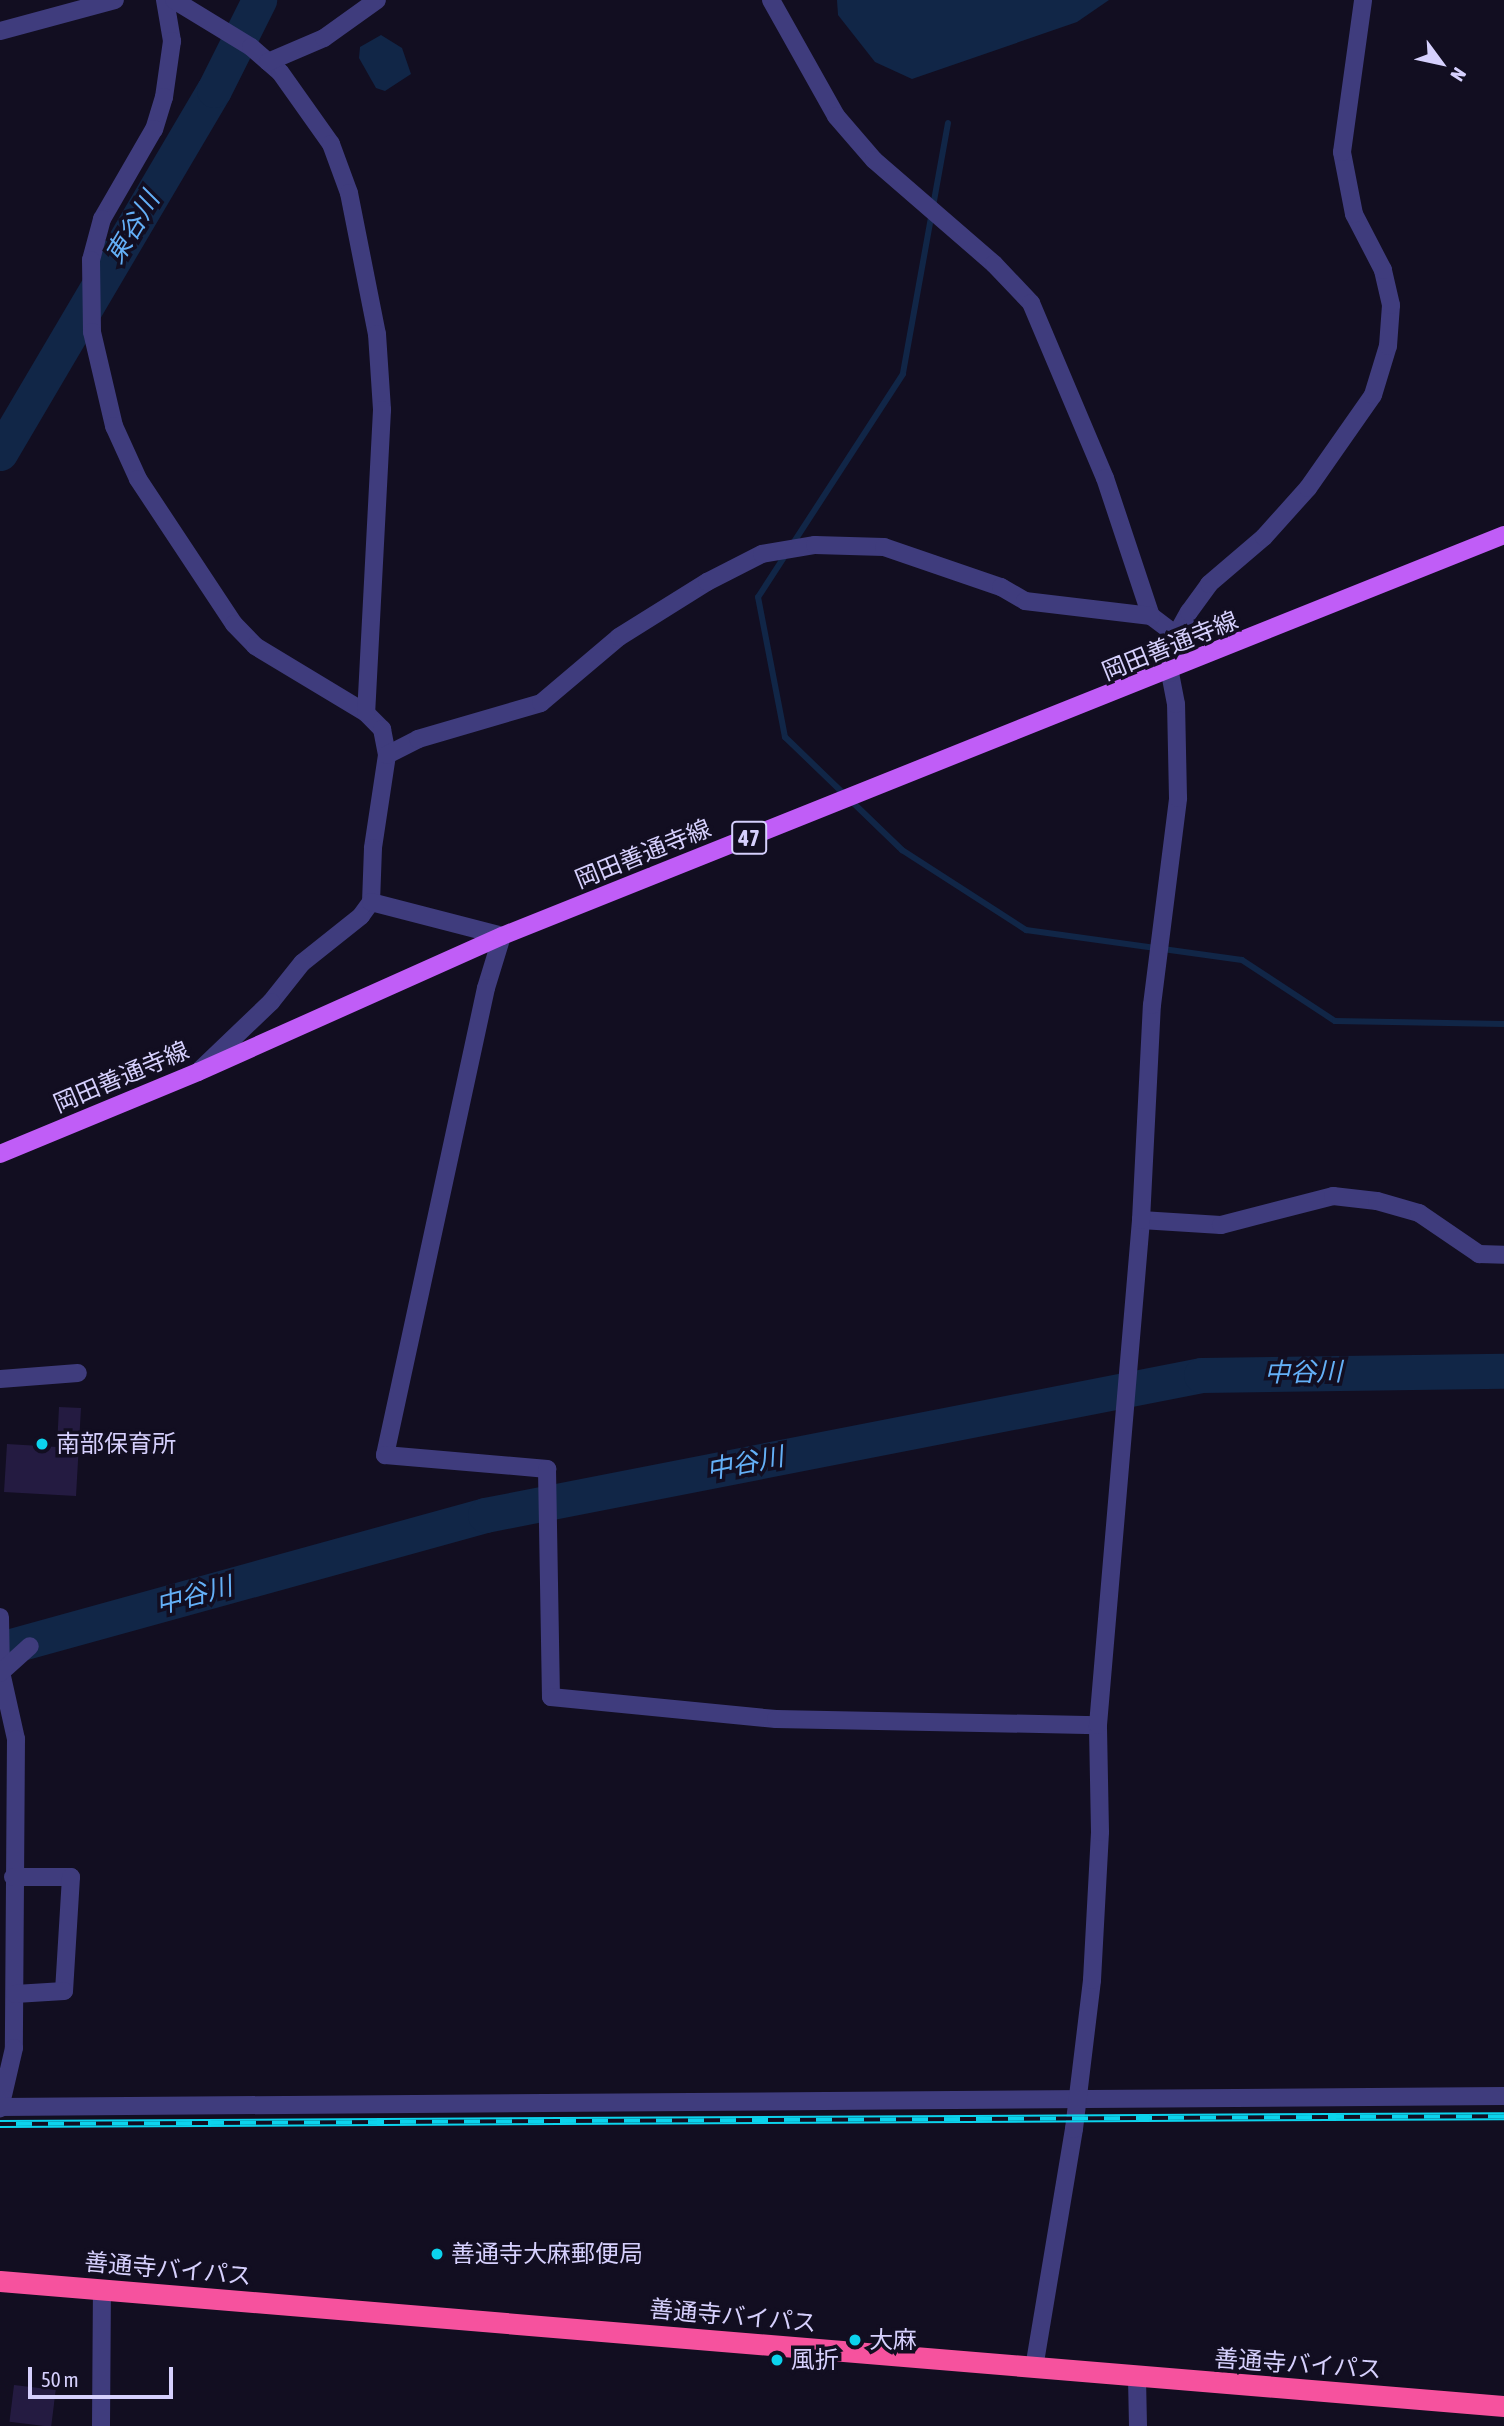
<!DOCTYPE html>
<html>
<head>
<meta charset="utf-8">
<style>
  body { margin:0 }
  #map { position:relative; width:1504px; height:2426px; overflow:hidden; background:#120e21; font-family:"Asap Condensed","Noto Sans JP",sans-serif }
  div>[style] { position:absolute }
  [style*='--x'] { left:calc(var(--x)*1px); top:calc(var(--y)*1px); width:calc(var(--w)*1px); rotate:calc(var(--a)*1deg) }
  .water>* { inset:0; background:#112647 }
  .stream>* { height:6px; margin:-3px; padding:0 3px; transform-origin:3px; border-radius:3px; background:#112647 }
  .river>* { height:35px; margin:-17.5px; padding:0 17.5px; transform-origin:17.5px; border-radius:17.5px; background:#112647 }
  .building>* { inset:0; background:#241b41; transform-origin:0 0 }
  .minor>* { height:18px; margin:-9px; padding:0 9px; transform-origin:9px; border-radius:9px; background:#3f3c7d }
  .major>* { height:18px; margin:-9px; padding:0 9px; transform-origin:9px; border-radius:9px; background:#c05df7 }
  .highway>* { height:21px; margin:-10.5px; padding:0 10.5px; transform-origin:10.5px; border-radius:10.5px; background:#f6529e }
  .rail>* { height:8px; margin-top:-4px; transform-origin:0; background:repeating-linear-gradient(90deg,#120e21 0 16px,#0cd3ed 0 32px); box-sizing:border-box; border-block:2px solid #0cd3ed }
  .dots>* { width:19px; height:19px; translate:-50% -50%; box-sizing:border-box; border:4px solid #120e21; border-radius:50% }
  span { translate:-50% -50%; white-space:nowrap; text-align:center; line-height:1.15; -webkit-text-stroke:7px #120e21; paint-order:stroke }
  .shield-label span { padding:2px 5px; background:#120e21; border:2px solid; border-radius:5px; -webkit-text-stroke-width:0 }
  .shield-label { font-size:23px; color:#d6d0fd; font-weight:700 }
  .street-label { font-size:24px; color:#d6d0fd }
  .poi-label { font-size:24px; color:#d6d0fd }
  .left { translate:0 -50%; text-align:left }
  .water-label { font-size:26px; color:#64b0f7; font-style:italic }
  .north { position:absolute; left:1406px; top:28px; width:70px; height:70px; -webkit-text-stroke:5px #120e21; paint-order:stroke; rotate:123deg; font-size:19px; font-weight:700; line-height:28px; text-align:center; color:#d6d0fd }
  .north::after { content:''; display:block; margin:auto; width:24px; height:32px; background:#d6d0fd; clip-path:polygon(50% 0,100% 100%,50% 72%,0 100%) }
  .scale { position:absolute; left:28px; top:2367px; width:145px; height:32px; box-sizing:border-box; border:4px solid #d6d0fd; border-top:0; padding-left:9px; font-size:21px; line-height:24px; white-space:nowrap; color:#d6d0fd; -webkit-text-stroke:5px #120e21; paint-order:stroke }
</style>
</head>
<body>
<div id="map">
  <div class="water">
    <div style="clip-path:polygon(837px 0,1109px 0,1077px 22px,912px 79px,875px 62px,838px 15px)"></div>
    <div style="clip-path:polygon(381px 35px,402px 48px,411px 74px,385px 91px,376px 88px,359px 58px,360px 47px)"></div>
  </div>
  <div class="stream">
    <div style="--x:948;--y:123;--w:255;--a:100.2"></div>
    <div style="--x:903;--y:374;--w:266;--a:123"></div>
    <div style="--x:758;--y:597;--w:143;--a:79.1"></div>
    <div style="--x:785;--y:737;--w:163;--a:44"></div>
    <div style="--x:902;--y:850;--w:148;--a:32.8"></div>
    <div style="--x:1026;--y:930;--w:218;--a:7.9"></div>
    <div style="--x:1242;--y:960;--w:111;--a:33.3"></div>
    <div style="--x:1335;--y:1021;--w:169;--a:1"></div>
  </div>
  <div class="river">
    <div style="--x:0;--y:453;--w:421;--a:-59.5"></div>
    <div style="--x:214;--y:90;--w:101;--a:-63.4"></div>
    <div style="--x:0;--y:1649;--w:503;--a:-15.44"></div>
    <div style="--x:485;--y:1515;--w:730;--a:-11.06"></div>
    <div style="--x:1201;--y:1375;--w:303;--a:-0.8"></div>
  </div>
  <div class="building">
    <div style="clip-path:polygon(59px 1407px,81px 1408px,76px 1496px,4px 1492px,7px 1444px,57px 1447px)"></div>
    <div style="left:14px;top:2385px;width:42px;height:37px;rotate:7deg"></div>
  </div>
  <div class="minor">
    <div style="--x:165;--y:0;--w:42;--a:80.3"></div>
    <div style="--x:172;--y:41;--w:57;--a:98.1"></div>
    <div style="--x:164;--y:97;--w:34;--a:107"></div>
    <div style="--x:154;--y:129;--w:104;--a:120"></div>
    <div style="--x:102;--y:219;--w:42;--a:105"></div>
    <div style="--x:91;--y:260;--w:72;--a:89.2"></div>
    <div style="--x:92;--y:332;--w:97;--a:76.8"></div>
    <div style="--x:114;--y:426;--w:58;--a:65.6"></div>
    <div style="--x:138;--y:479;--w:174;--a:56.5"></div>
    <div style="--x:234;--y:624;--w:30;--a:46"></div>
    <div style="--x:255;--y:646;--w:130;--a:31.1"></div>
    <div style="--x:366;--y:713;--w:23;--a:45"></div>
    <div style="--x:382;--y:729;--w:26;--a:79"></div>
    <div style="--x:387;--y:755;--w:94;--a:98.6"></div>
    <div style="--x:373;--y:848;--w:54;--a:92.1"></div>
    <div style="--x:371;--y:902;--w:17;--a:126"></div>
    <div style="--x:361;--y:916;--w:75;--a:141.5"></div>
    <div style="--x:302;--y:963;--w:50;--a:128.5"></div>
    <div style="--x:271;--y:1002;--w:98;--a:136.2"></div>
    <div style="--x:174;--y:0;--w:90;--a:31.4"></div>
    <div style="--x:251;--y:47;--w:38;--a:41"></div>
    <div style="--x:280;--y:72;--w:88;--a:54.7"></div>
    <div style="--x:331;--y:144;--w:52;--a:69.8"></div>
    <div style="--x:349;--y:193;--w:144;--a:78.8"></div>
    <div style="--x:377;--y:334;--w:76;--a:86.2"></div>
    <div style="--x:382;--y:410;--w:303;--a:93"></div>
    <div style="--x:771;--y:0;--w:133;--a:60.7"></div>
    <div style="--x:836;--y:116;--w:58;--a:49.2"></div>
    <div style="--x:874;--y:160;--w:159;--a:40.9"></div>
    <div style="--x:994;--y:264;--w:54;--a:46.5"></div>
    <div style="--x:1031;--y:303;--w:190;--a:67.1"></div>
    <div style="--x:1105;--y:478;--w:145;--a:71.6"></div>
    <div style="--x:1151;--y:616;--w:31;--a:37"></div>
    <div style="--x:0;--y:31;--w:119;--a:-15.1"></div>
    <div style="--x:268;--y:62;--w:61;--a:-23.2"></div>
    <div style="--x:324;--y:38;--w:65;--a:-35.6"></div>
    <div style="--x:387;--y:755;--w:35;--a:-27"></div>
    <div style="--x:418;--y:739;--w:128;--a:-16.3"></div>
    <div style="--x:541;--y:703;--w:102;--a:-40.2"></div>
    <div style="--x:619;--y:637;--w:104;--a:-32"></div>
    <div style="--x:707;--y:582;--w:62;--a:-27"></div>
    <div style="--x:762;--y:554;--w:54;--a:-9.6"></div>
    <div style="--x:815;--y:545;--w:69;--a:1.7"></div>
    <div style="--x:884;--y:547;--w:124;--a:18.9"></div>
    <div style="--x:1001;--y:587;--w:28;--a:30"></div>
    <div style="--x:1025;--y:601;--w:127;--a:6.8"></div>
    <div style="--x:371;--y:902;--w:135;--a:14.5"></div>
    <div style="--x:502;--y:936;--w:54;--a:107.1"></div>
    <div style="--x:486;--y:988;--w:478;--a:102.2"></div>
    <div style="--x:385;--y:1455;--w:163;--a:4.9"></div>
    <div style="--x:547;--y:1469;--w:228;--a:89"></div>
    <div style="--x:551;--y:1697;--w:226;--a:5.6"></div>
    <div style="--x:776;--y:1719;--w:322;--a:1.1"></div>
    <div style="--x:1141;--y:1220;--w:80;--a:3.6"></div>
    <div style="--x:1221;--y:1225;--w:116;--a:-14.5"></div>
    <div style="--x:1333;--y:1196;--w:44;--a:6.5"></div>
    <div style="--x:1377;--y:1201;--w:44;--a:15.9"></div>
    <div style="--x:1419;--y:1213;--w:73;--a:34.3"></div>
    <div style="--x:1479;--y:1254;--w:25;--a:2"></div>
    <div style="--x:0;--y:1379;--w:78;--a:-4.4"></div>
    <div style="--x:0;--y:1617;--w:55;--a:89"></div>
    <div style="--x:1;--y:1672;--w:69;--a:77.4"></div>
    <div style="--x:16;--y:1739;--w:309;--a:90.4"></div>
    <div style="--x:14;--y:2048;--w:62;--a:103.1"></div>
    <div style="--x:0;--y:1673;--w:40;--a:-42"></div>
    <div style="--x:13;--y:1877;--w:58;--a:0"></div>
    <div style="--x:71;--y:1877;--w:114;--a:93.5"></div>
    <div style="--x:64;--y:1991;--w:49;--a:176.5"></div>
    <div style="--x:0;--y:2107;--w:1504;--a:-0.42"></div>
    <div style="--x:1034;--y:2368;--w:242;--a:-80.5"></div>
    <div style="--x:1074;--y:2129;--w:150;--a:-83.1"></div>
    <div style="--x:1092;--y:1980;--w:148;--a:-86.9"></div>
    <div style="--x:1100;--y:1832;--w:107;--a:-91.1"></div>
    <div style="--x:1098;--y:1725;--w:507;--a:-85.13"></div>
    <div style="--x:1141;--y:1220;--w:215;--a:-87.1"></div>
    <div style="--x:1152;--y:1005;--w:209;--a:-82.8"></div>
    <div style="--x:1178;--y:798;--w:94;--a:-91.2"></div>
    <div style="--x:1176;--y:704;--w:32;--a:-101"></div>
    <div style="--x:1170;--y:673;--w:38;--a:-81"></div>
    <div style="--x:1176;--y:635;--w:26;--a:-61"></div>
    <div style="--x:1189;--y:612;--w:34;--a:-54"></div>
    <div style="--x:1209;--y:584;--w:72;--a:-40.5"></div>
    <div style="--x:1264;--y:537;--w:66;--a:-48.1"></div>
    <div style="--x:1308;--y:488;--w:113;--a:-55"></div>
    <div style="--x:1373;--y:395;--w:51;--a:-73"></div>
    <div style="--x:1388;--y:346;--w:41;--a:-85.8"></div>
    <div style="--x:1391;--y:305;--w:36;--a:-103"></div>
    <div style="--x:1383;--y:270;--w:63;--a:-117.4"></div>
    <div style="--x:1354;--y:214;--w:63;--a:-101"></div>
    <div style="--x:1342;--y:152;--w:153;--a:-82.1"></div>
    <div style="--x:1137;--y:2378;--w:48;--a:88.8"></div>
    <div style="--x:101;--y:2426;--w:135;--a:-89.6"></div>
  </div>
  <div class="major">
    <div style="--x:0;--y:1154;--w:214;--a:-22.5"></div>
    <div style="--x:198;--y:1072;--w:333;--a:-24.1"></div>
    <div style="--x:502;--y:936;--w:1079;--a:-21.81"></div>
  </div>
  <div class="highway">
    <div style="--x:0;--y:2281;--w:1509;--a:4.75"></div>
  </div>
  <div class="rail">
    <div style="--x:0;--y:2124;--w:1504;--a:-0.3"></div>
  </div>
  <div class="dots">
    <div style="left:42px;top:1444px;background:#0cd3ed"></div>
    <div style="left:437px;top:2254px;background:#0cd3ed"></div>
    <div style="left:855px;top:2340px;background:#0cd3ed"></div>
    <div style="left:777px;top:2360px;background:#0cd3ed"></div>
  </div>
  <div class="shield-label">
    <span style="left:749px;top:838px">47</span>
  </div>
  <div class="street-label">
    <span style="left:1170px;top:646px;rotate:-22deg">岡田善通寺線</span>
    <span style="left:643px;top:854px;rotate:-22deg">岡田善通寺線</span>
    <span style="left:121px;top:1077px;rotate:-23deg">岡田善通寺線</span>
    <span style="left:168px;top:2269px;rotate:5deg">善通寺バイパス</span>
    <span style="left:733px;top:2316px;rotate:5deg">善通寺バイパス</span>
    <span style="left:1298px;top:2364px;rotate:4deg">善通寺バイパス</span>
  </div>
  <div class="poi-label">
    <span class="left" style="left:56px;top:1444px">南部保育所</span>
    <span class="left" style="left:451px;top:2254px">善通寺大麻郵便局</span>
    <span class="left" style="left:869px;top:2340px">大麻</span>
    <span class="left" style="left:791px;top:2360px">風折</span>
  </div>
  <div class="water-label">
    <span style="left:133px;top:228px;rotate:-59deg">東谷川</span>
    <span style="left:1303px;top:1373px;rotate:-1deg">中谷川</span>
    <span style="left:745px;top:1464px;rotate:-11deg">中谷川</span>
    <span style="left:194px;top:1596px;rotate:-15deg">中谷川</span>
  </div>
  <div class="north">N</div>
  <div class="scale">50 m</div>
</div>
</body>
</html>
